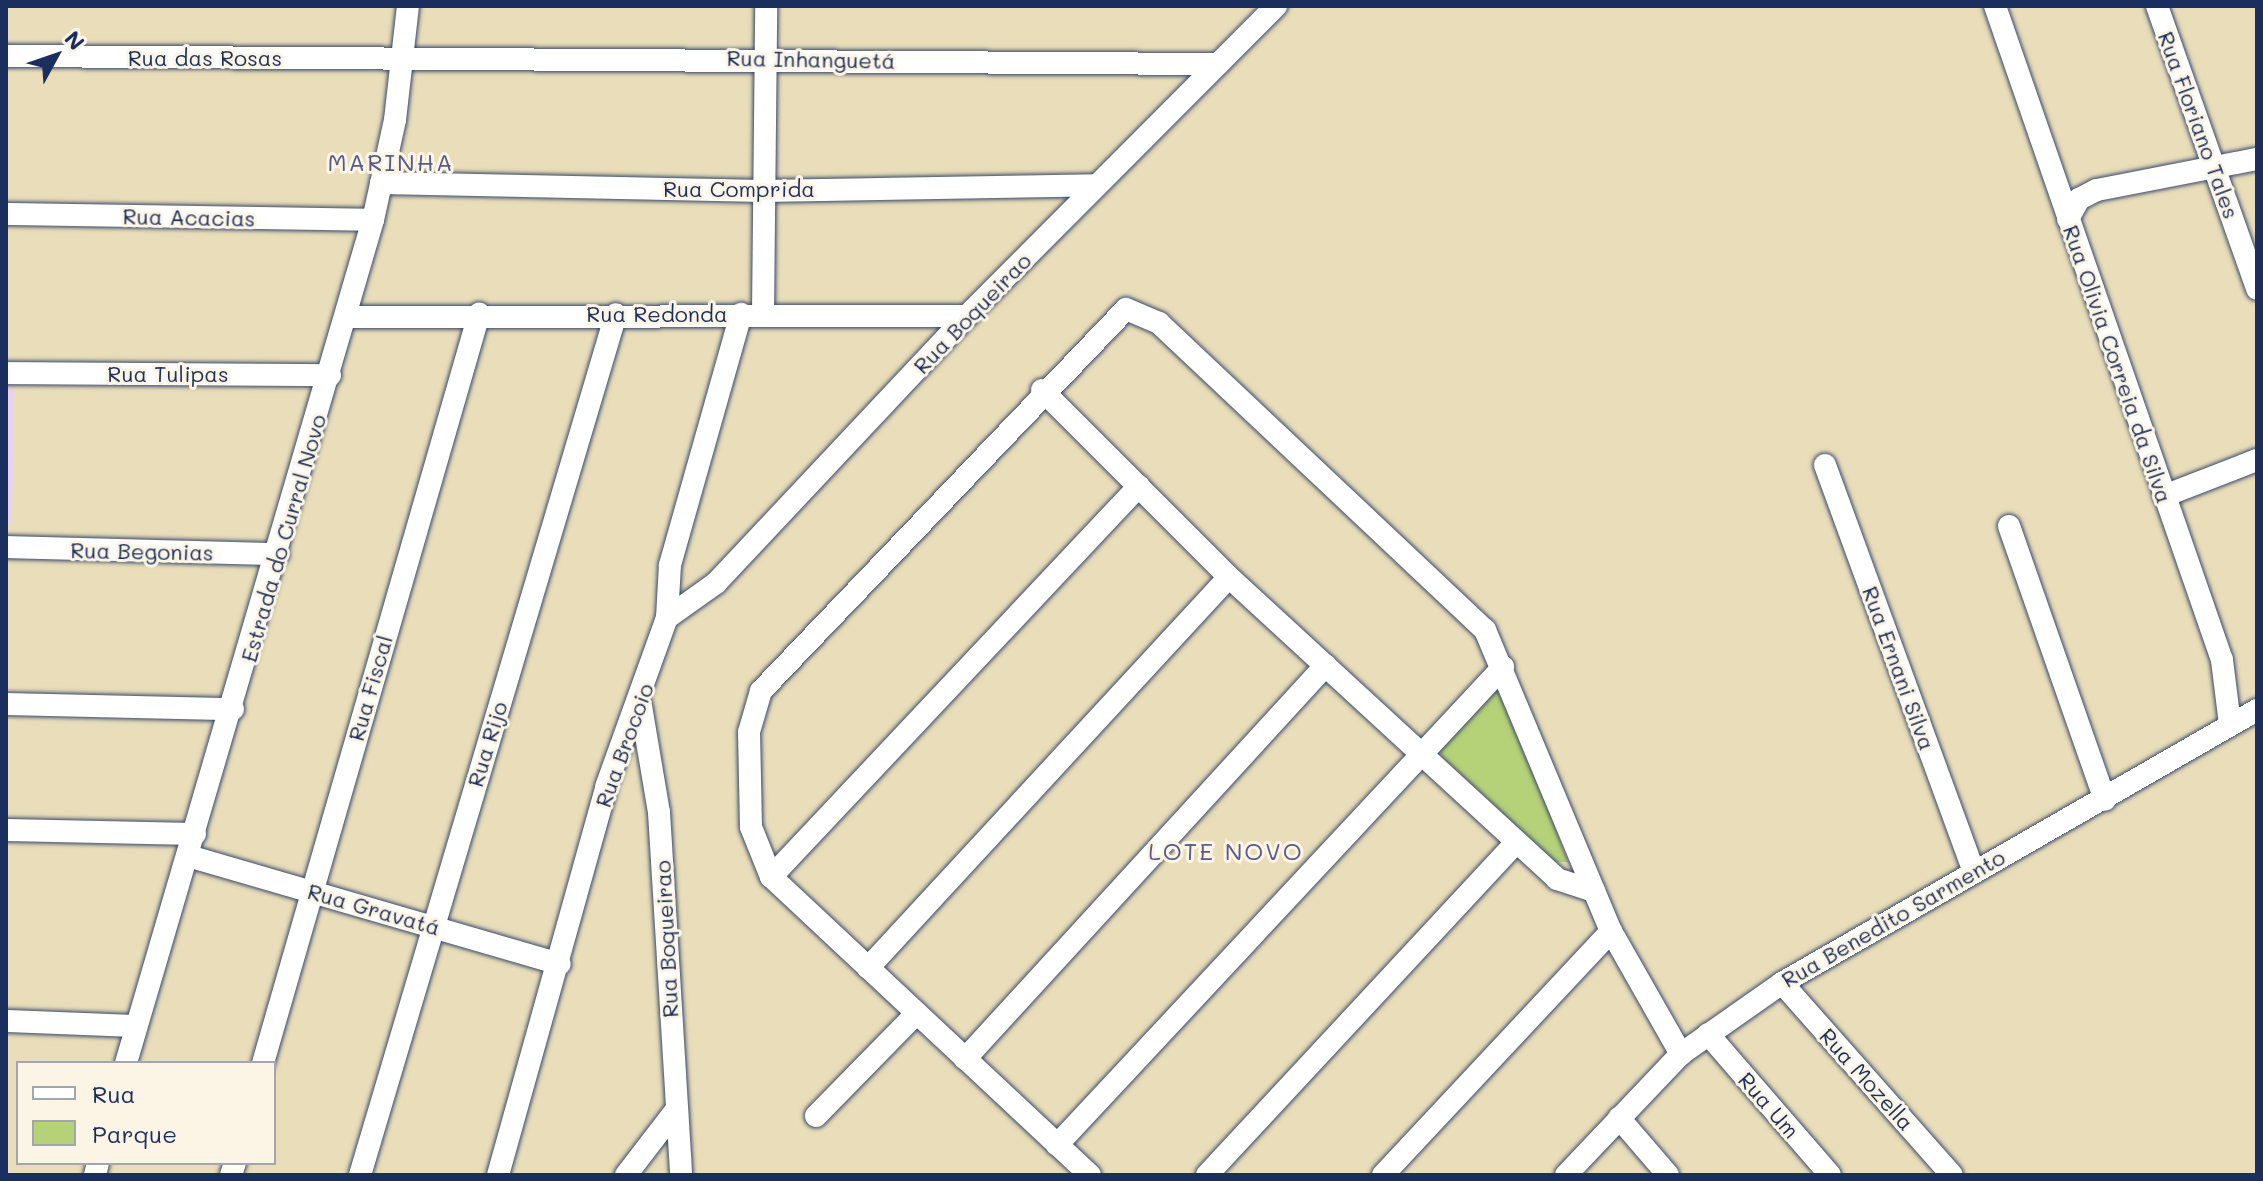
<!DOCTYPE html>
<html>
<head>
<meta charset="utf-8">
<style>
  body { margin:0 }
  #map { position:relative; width:2263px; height:1181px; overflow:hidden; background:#e9deb9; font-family:Mali,sans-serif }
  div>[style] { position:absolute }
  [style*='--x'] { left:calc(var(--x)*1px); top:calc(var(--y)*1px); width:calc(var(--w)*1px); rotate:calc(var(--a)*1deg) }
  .built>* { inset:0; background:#e8d2ee }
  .green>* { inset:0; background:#b6d278 }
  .roads { filter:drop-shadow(0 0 2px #3a496c) drop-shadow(0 0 2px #3a496c) }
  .minor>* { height:22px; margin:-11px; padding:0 11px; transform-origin:11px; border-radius:11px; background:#fff }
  span { translate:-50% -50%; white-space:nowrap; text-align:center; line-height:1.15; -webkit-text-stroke:6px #fcf5e5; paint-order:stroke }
  .street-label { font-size:22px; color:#1b2f5e }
  .neighbourhood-label { font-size:24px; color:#585a87; letter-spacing:2px }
  .frame { position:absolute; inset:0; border:8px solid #1b2f5e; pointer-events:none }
  .legend { position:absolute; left:16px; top:1061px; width:260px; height:104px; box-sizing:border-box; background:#fcf5e5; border:2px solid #a2a6af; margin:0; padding:10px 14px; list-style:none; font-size:24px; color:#1b2f5e }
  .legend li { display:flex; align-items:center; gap:16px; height:40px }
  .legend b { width:40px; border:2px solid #a2a6af }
  .north { position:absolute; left:16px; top:16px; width:80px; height:80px; -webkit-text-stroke:6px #fcf5e5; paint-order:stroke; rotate:50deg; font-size:22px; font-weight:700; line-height:32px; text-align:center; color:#1b2f5e }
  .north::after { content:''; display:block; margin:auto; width:28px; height:36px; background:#1b2f5e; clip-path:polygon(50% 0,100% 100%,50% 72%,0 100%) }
</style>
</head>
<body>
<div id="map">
  <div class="built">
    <div style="clip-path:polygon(6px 388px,14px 388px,12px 524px,6px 524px)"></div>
  </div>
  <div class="green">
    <div style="clip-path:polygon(1497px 688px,1503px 688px,1568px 862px,1555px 862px,1442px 757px,1440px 750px)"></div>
  </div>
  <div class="roads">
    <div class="minor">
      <div style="--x:1995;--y:6;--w:692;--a:70.86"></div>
      <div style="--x:2222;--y:660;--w:64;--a:82.9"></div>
      <div style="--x:2157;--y:6;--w:300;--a:70.5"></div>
      <div style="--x:6;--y:56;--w:1212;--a:0.38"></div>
      <div style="--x:381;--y:183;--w:382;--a:1.2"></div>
      <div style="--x:763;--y:191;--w:334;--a:-1"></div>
      <div style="--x:6;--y:214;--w:367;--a:0.9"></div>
      <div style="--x:2068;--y:219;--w:23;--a:-61"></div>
      <div style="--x:2079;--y:199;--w:20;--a:-27"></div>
      <div style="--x:2097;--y:190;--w:163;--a:-11"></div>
      <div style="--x:763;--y:314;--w:308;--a:-89.4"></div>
      <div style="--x:347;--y:317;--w:620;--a:-0.09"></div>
      <div style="--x:6;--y:373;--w:324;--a:0.4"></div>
      <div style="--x:1042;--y:390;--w:264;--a:45"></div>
      <div style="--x:1229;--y:577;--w:446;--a:42.6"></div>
      <div style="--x:1557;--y:879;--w:39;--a:18"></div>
      <div style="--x:1825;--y:465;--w:431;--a:69.9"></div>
      <div style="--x:2164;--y:496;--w:100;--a:-21.2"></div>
      <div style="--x:2009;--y:526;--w:290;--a:70.7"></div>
      <div style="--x:6;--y:547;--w:272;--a:1.5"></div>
      <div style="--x:667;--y:618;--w:60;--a:-35.5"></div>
      <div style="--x:716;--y:583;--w:366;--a:-46.8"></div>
      <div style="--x:967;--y:316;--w:438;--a:-45.1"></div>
      <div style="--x:6;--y:704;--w:227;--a:1.3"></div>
      <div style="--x:641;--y:706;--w:108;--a:80.4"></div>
      <div style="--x:659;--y:812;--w:364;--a:86.5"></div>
      <div style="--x:6;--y:830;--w:189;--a:1.2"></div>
      <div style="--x:188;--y:856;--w:387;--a:16.2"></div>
      <div style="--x:771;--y:877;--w:537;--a:-46.74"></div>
      <div style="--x:868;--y:968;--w:532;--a:-47.28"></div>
      <div style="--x:1782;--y:983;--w:256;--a:48.5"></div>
      <div style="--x:6;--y:1021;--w:130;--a:2.2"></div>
      <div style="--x:1708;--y:1034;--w:186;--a:49.1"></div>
      <div style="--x:965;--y:1059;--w:534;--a:-47.5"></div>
      <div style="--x:126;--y:1063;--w:878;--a:-73.67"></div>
      <div style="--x:373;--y:220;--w:102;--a:-77.6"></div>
      <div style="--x:395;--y:120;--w:115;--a:-83.5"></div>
      <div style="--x:263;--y:1063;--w:780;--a:-73.91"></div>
      <div style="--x:816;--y:1116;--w:144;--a:-45.6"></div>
      <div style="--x:1619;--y:1118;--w:75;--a:49.3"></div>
      <div style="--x:1057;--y:1145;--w:654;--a:-46.98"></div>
      <div style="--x:95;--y:1175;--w:12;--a:-76"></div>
      <div style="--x:231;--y:1175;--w:13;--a:-72"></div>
      <div style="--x:360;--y:1175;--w:898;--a:-73.44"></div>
      <div style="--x:498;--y:1175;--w:403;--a:-74.4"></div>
      <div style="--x:606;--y:787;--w:180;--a:-70.2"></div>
      <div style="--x:667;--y:618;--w:53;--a:-86.8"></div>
      <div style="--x:670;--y:565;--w:261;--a:-74.2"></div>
      <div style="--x:626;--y:1175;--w:82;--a:-52.4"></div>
      <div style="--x:1090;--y:1175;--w:437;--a:-136.9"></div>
      <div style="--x:771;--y:877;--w:54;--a:-111.8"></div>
      <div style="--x:751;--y:827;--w:95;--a:-91.2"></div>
      <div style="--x:749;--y:732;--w:43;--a:-73.7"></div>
      <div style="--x:761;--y:691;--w:528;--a:-46.3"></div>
      <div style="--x:1126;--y:309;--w:36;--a:23"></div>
      <div style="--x:1159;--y:323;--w:448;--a:43.3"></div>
      <div style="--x:1485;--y:630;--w:326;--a:67.3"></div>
      <div style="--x:1611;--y:931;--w:142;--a:60.4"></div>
      <div style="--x:1207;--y:1175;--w:454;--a:-47.1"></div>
      <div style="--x:1383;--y:1175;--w:334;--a:-46.9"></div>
      <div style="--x:1566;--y:1175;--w:167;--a:-46.5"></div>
      <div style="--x:1681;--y:1054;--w:123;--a:-35.1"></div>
      <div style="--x:1782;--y:983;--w:548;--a:-29.89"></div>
    </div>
  </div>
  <div class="street-label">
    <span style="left:205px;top:58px">Rua das Rosas</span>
    <span style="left:811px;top:59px;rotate:1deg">Rua Inhanguetá</span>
    <span style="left:2199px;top:125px;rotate:70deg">Rua Floriano Tales</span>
    <span style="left:739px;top:189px">Rua Comprida</span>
    <span style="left:189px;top:217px;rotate:1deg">Rua Acacias</span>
    <span style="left:972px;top:313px;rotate:-46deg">Rua Boqueirao</span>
    <span style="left:657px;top:314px">Rua Redonda</span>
    <span style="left:2118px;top:364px;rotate:71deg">Rua Olivia Correia da Silva</span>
    <span style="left:168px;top:374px">Rua Tulipas</span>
    <span style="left:283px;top:538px;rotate:-74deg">Estrada do Curral Novo</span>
    <span style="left:142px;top:551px;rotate:1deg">Rua Begonias</span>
    <span style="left:1899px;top:668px;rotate:70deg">Rua Ernani Silva</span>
    <span style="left:370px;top:688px;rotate:-74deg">Rua Fiscal</span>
    <span style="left:487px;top:744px;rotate:-73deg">Rua Rijo</span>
    <span style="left:624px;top:745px;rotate:-70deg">Rua Brocoio</span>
    <span style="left:374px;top:909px;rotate:16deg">Rua Gravatá</span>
    <span style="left:1893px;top:918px;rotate:-30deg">Rua Benedito Sarmento</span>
    <span style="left:666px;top:939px;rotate:-93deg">Rua Boqueirao</span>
    <span style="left:1867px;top:1079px;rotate:48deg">Rua Mozella</span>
    <span style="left:1769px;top:1105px;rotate:49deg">Rua Um</span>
  </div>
  <div class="neighbourhood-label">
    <span style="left:391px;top:162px">MARINHA</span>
    <span style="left:1226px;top:851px">LOTE NOVO</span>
  </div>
  <div class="frame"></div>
  <ul class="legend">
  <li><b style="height:10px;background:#fff"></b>Rua</li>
  <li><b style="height:22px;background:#b6d278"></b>Parque</li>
  </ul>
  <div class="north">N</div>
</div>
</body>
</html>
